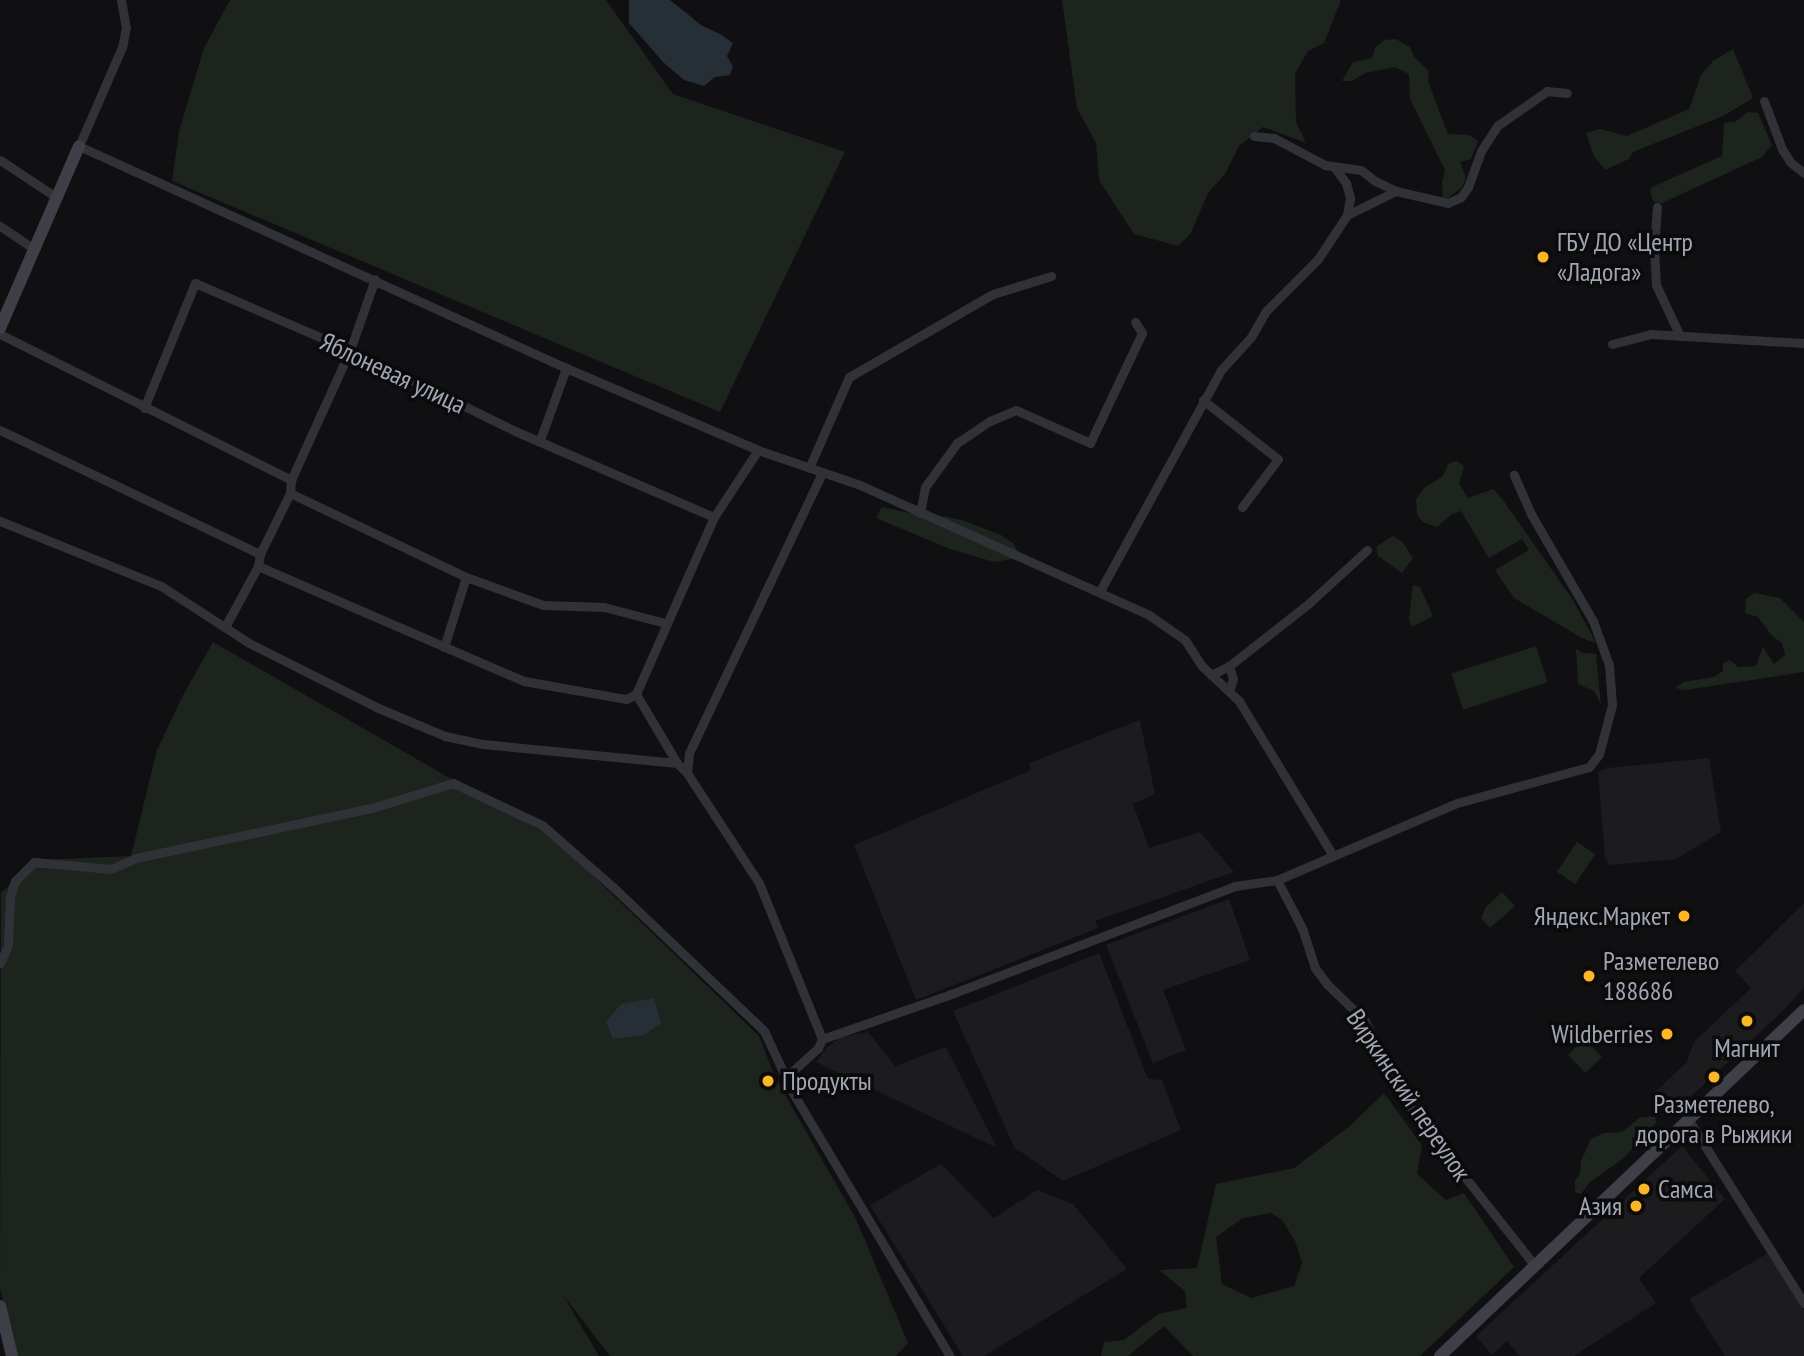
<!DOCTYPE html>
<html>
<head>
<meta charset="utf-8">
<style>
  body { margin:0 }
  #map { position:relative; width:1804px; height:1356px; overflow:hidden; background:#101012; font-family:"PT Sans Narrow",sans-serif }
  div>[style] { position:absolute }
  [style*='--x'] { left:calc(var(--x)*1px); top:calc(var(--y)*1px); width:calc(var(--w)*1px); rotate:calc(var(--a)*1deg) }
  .built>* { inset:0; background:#1c1c1f }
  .green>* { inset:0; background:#1c241d; transform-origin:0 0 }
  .water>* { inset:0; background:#262e36 }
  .street>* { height:9px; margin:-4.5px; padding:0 4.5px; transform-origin:4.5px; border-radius:4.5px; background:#313237 }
  .secondary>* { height:12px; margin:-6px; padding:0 6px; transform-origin:6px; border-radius:6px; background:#3f4047 }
  .dots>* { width:19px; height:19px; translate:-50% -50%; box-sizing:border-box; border:4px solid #0b0b0c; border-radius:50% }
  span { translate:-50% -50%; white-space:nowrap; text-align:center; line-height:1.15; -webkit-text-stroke:7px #0b0b0c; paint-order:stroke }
  .poi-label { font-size:26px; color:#a0a6b4 }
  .left { translate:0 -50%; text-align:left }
  .right { translate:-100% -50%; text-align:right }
  .street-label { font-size:26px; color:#a0a6b4 }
</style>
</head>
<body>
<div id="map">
  <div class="built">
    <div style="clip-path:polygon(1140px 720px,1155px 794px,1133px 804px,1149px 848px,1200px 832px,1234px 872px,1095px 921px,1098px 928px,916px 1000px,854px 845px,1031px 770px,1029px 763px)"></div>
    <div style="clip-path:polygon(1709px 758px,1721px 832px,1676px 859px,1610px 865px,1605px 859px,1598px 772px,1608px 768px)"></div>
    <div style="clip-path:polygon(1229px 899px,1250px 960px,1163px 990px,1186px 1050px,1153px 1063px,1106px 945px)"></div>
    <div style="clip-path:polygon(1804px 903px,1804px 987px,1786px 1008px,1672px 1114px,1654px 1093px,1687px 1062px,1694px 1042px,1751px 988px,1735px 971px)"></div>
    <div style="clip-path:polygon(1099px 953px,1148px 1079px,1162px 1080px,1181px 1130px,1063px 1181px,1014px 1147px,953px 1011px)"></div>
    <div style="clip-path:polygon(868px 1032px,895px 1066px,946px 1047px,997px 1148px,816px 1062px,826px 1048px,839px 1038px)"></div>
    <div style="clip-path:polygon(1682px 1146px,1725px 1199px,1639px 1278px,1656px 1303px,1574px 1356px,1520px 1356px,1507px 1341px,1492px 1355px,1476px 1336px)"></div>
    <div style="clip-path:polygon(941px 1164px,994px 1218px,1037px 1190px,1073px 1204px,1127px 1269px,984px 1356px,963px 1356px,870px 1205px)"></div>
    <div style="clip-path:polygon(1768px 1253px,1804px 1310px,1804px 1356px,1725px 1356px,1689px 1299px)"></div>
  </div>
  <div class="green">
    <div style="clip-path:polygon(230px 0,606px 0,673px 94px,845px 152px,720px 412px,172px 181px,179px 131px,204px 48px)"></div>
    <div style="clip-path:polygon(1062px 0,1341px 0,1324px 43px,1308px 51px,1295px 74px,1296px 122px,1306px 143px,1263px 127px,1239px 146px,1225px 174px,1208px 193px,1191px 233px,1178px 246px,1134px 234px,1099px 180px,1096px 143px,1077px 108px)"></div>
    <div style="clip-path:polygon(1396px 39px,1410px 47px,1415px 58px,1429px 71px,1428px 81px,1448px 134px,1469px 135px,1478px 141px,1471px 159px,1460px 162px,1466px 178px,1462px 187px,1447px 199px,1443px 198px,1442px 183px,1445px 170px,1410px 99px,1409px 74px,1395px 67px,1365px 73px,1352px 81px,1342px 81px,1353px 62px,1372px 58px,1375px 48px,1384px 40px)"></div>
    <div style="clip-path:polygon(1733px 49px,1753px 98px,1723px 116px,1633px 152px,1629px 159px,1605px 170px,1594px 156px,1586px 133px,1600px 129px,1627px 136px,1689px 109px,1701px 75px,1713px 61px)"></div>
    <div style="clip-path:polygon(1748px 112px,1758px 113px,1772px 145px,1762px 157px,1662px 203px,1654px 202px,1650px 193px,1652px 187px,1722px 156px,1724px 123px,1735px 122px)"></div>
    <div style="clip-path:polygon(1456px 461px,1464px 466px,1459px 484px,1468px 498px,1493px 489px,1503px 500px,1573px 600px,1596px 643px,1582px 638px,1514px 598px,1495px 570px,1529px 550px,1522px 539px,1489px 558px,1461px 511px,1452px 514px,1437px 527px,1423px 522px,1417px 515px,1416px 499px,1424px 488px,1443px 476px,1448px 464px)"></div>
    <div style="clip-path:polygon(882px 507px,928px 517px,943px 516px,965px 521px,1001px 535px,1014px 544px,1020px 558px,994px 562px,950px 549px,876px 518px)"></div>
    <div style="clip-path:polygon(1393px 536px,1402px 541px,1413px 558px,1402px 573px,1378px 556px,1376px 547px)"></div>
    <div style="clip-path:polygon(1413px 585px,1420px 587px,1433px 616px,1412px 627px,1409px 620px)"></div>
    <div style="clip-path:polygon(1754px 593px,1780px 598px,1804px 622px,1804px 672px,1685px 690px,1675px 688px,1684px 682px,1714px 677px,1723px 671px,1723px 663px,1730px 660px,1738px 667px,1756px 666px,1763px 647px,1774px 664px,1785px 655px,1782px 643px,1772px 636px,1758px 617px,1745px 613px,1746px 599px)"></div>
    <div style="clip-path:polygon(213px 642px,554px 838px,759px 1036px,775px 1077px,856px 1219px,908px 1343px,896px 1356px,610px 1356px,563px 1295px,599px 1356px,17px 1356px,0 1288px,1px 893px,36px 860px,131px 856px,157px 750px,182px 697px)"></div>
    <div style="left:1536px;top:646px;width:38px;height:89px;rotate:72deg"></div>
    <div style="clip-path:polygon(1576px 649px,1583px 653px,1596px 654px,1601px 704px,1594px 691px,1578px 684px)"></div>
    <div style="left:1577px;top:842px;width:22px;height:36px;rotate:34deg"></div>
    <div style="clip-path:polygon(1502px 892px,1515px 906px,1490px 928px,1481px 918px,1486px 907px)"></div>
    <div style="left:1585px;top:1039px;width:25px;height:23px;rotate:47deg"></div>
    <div style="clip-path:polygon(evenodd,1384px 1093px,1422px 1145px,1417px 1174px,1446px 1200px,1464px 1193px,1514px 1267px,1420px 1356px,1193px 1356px,1164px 1326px,1128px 1356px,1101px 1356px,1104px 1342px,1124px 1340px,1158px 1314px,1187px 1308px,1185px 1291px,1159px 1270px,1197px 1268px,1216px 1184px,1294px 1168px,1351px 1125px,1384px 1093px,1271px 1213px,1282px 1220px,1295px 1241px,1302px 1263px,1294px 1286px,1251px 1298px,1222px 1284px,1216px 1237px,1243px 1218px,1271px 1213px)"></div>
    <div style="clip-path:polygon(1654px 1116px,1657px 1122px,1624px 1158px,1589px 1183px,1581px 1194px,1575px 1192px,1575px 1180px,1580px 1174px,1581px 1161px,1591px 1139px,1604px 1133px,1622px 1132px,1639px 1118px)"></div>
  </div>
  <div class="water">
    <div style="clip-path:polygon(629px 0,670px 0,701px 25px,720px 34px,733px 43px,727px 56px,733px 67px,730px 75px,715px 77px,704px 86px,684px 80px,663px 62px,629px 23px)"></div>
    <div style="clip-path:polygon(654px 998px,661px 1023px,644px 1035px,613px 1039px,606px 1022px,621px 1004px)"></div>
  </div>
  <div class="street">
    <div style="--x:121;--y:0;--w:27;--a:80"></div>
    <div style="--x:126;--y:27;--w:20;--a:101"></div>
    <div style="--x:122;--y:47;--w:108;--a:113.5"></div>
    <div style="--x:79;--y:146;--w:535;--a:24.51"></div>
    <div style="--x:566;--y:368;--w:209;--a:23.1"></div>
    <div style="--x:758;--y:450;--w:108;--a:18.9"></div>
    <div style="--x:860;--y:485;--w:317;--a:24.2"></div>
    <div style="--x:1149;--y:615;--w:44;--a:34.8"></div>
    <div style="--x:1185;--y:640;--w:31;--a:57"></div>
    <div style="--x:1202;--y:666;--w:51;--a:43.4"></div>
    <div style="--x:1239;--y:701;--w:179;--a:58.7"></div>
    <div style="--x:1764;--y:101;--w:51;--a:69.4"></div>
    <div style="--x:1782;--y:149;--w:15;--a:58"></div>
    <div style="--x:1790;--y:162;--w:18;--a:38"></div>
    <div style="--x:1254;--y:136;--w:20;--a:6"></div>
    <div style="--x:1274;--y:138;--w:58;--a:27.9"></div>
    <div style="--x:1325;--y:165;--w:36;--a:8"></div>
    <div style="--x:1361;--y:170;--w:18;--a:38"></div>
    <div style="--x:1375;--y:181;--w:23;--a:25"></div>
    <div style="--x:1396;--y:191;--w:53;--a:13"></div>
    <div style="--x:1448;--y:203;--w:14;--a:-25"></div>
    <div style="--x:1461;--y:197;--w:12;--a:-55"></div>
    <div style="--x:1468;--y:187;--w:38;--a:-70"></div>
    <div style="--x:1481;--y:151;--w:30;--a:-57"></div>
    <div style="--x:1497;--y:126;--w:61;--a:-35"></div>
    <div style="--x:1547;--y:91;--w:20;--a:6"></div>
    <div style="--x:0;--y:160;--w:67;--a:33.5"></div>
    <div style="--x:1335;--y:168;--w:19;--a:54"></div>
    <div style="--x:1346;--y:183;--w:16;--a:75"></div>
    <div style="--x:1350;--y:198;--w:17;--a:100"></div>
    <div style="--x:1657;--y:207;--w:40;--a:94.3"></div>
    <div style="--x:1654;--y:247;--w:38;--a:87"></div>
    <div style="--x:1656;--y:285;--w:56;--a:64.8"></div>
    <div style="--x:0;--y:226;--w:40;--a:34"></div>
    <div style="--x:0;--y:334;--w:326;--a:26.6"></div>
    <div style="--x:1612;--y:344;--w:40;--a:-14.4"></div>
    <div style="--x:1651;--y:334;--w:153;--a:3.4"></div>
    <div style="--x:1203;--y:400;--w:95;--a:38.2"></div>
    <div style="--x:1278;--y:459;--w:60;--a:126.9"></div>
    <div style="--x:144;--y:408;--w:135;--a:-67.8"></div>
    <div style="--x:195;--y:283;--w:169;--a:23.4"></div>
    <div style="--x:350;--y:350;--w:184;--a:26.1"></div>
    <div style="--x:515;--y:431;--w:217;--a:23.4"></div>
    <div style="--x:0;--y:430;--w:288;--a:25.5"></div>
    <div style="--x:540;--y:440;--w:77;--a:-70.1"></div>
    <div style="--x:758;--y:450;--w:80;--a:123.3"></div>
    <div style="--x:714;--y:517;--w:193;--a:113.8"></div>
    <div style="--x:636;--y:694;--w:80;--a:59.3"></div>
    <div style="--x:677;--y:763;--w:14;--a:45"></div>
    <div style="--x:687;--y:773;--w:131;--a:56.8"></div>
    <div style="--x:759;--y:883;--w:168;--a:68"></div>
    <div style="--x:809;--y:468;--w:99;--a:-66.3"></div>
    <div style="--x:849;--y:377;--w:166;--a:-30"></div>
    <div style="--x:993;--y:294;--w:61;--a:-17.2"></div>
    <div style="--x:290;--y:493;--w:195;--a:25.5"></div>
    <div style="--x:466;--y:577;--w:82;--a:20"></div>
    <div style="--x:543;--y:605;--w:61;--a:1.9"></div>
    <div style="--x:604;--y:607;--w:63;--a:14.7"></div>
    <div style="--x:920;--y:513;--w:26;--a:-79"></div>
    <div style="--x:925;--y:487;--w:54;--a:-54"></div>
    <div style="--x:957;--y:443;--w:40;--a:-34"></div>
    <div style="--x:990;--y:421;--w:28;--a:-23"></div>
    <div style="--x:1016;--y:410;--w:81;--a:24"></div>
    <div style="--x:1090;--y:443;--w:122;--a:-64.7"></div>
    <div style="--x:1142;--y:333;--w:13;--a:-122"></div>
    <div style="--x:0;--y:521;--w:174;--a:22"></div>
    <div style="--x:161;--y:586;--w:105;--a:32.9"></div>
    <div style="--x:249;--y:643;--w:142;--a:26.7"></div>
    <div style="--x:376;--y:707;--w:75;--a:22.8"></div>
    <div style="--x:445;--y:736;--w:39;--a:12"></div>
    <div style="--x:483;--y:744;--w:195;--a:5.6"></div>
    <div style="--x:258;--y:566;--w:290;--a:23.4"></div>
    <div style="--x:524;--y:681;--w:104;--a:10"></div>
    <div style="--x:626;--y:699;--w:11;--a:-27"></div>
    <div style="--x:1100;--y:591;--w:252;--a:-61.3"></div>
    <div style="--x:1221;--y:370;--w:45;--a:-47.7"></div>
    <div style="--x:1251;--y:337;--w:30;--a:-60"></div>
    <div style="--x:1266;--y:311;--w:74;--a:-45"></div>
    <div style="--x:1318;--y:259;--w:53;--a:-56.6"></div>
    <div style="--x:1347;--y:215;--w:55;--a:-26.1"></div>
    <div style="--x:225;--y:627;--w:69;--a:-61.6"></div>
    <div style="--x:258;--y:566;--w:12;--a:-81"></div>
    <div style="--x:260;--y:554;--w:68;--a:-63.8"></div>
    <div style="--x:290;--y:493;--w:13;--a:-86"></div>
    <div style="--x:291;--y:480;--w:143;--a:-65.6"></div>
    <div style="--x:350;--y:350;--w:75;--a:-70.6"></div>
    <div style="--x:444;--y:647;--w:73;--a:-72.6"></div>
    <div style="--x:1211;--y:675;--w:20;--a:-27"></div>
    <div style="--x:1229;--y:666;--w:100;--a:-38.1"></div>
    <div style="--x:1308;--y:604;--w:80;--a:-42.5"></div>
    <div style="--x:1229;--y:691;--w:13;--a:-72"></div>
    <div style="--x:1233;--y:679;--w:14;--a:-107"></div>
    <div style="--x:687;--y:773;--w:20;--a:-84"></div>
    <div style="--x:689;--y:753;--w:310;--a:-64.6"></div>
    <div style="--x:1277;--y:880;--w:54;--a:62.5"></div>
    <div style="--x:1302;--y:928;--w:42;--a:72"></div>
    <div style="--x:1315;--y:968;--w:20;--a:53"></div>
    <div style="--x:1327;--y:984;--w:53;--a:44.2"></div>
    <div style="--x:1365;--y:1021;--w:54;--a:64.9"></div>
    <div style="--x:1388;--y:1070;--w:47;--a:59"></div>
    <div style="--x:1412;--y:1110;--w:199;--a:51.7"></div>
    <div style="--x:0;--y:963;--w:20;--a:-66"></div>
    <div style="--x:8;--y:945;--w:48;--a:-87.6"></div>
    <div style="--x:10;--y:897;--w:17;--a:-73"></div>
    <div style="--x:15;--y:881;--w:27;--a:-45"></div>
    <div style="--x:34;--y:862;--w:77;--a:5.2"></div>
    <div style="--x:111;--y:869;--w:27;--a:-24"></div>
    <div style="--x:136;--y:858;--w:244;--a:-12"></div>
    <div style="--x:375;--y:807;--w:82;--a:-17.1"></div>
    <div style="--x:453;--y:783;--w:98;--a:25.3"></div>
    <div style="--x:542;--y:825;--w:94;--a:41.1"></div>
    <div style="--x:613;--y:887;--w:209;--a:43.6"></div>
    <div style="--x:764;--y:1031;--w:68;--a:64.9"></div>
    <div style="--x:793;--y:1093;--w:306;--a:59.2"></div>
    <div style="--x:786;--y:1077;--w:43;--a:-42.2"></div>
    <div style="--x:818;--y:1048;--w:10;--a:-66"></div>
    <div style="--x:822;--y:1039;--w:137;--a:-19.2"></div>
    <div style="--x:951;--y:994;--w:304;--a:-20.8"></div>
    <div style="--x:1235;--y:886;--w:42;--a:-8.1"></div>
    <div style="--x:1277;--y:880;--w:196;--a:-23.2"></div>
    <div style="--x:1457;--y:803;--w:137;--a:-15.3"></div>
    <div style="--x:1589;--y:767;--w:16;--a:-52"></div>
    <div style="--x:1599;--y:754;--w:51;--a:-75.1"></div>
    <div style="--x:1612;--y:705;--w:40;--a:-94.3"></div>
    <div style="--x:1609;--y:665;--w:47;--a:-110"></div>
    <div style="--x:1593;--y:621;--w:124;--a:-120.1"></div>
    <div style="--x:1531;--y:514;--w:43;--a:-113.6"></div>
    <div style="--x:1688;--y:1119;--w:218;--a:57.8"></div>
  </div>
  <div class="secondary">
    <div style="--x:0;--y:328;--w:198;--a:-66.5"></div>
    <div style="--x:0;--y:1306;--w:51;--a:76.5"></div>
    <div style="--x:1440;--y:1356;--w:502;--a:-43.55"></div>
  </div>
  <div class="dots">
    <div style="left:1543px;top:257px;background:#ffb61a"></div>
    <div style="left:1684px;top:916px;background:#ffb61a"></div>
    <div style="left:1589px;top:976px;background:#ffb61a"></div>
    <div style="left:1747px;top:1021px;background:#ffb61a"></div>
    <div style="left:1667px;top:1034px;background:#ffb61a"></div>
    <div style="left:1714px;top:1077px;background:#ffb61a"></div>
    <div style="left:768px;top:1081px;background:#ffb61a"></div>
    <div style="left:1644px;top:1189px;background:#ffb61a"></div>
    <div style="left:1636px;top:1206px;background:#ffb61a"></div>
  </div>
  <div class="poi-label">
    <span class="left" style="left:1557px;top:257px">ГБУ ДО «Центр<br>«Ладога»</span>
    <span class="right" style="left:1670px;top:916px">Яндекс.Маркет</span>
    <span class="left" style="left:1603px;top:976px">Разметелево<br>188686</span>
    <span class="right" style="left:1653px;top:1034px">Wildberries</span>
    <span style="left:1747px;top:1048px">Магнит</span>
    <span class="left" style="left:782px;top:1081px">Продукты</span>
    <span style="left:1714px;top:1119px">Разметелево,<br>дорога в Рыжики</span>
    <span class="left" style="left:1658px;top:1189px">Самса</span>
    <span class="right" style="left:1622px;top:1206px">Азия</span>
  </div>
  <div class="street-label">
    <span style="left:393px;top:373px;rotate:25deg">Яблоневая улица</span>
    <span style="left:1409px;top:1095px;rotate:56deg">Виркинский переулок</span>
  </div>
</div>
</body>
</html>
